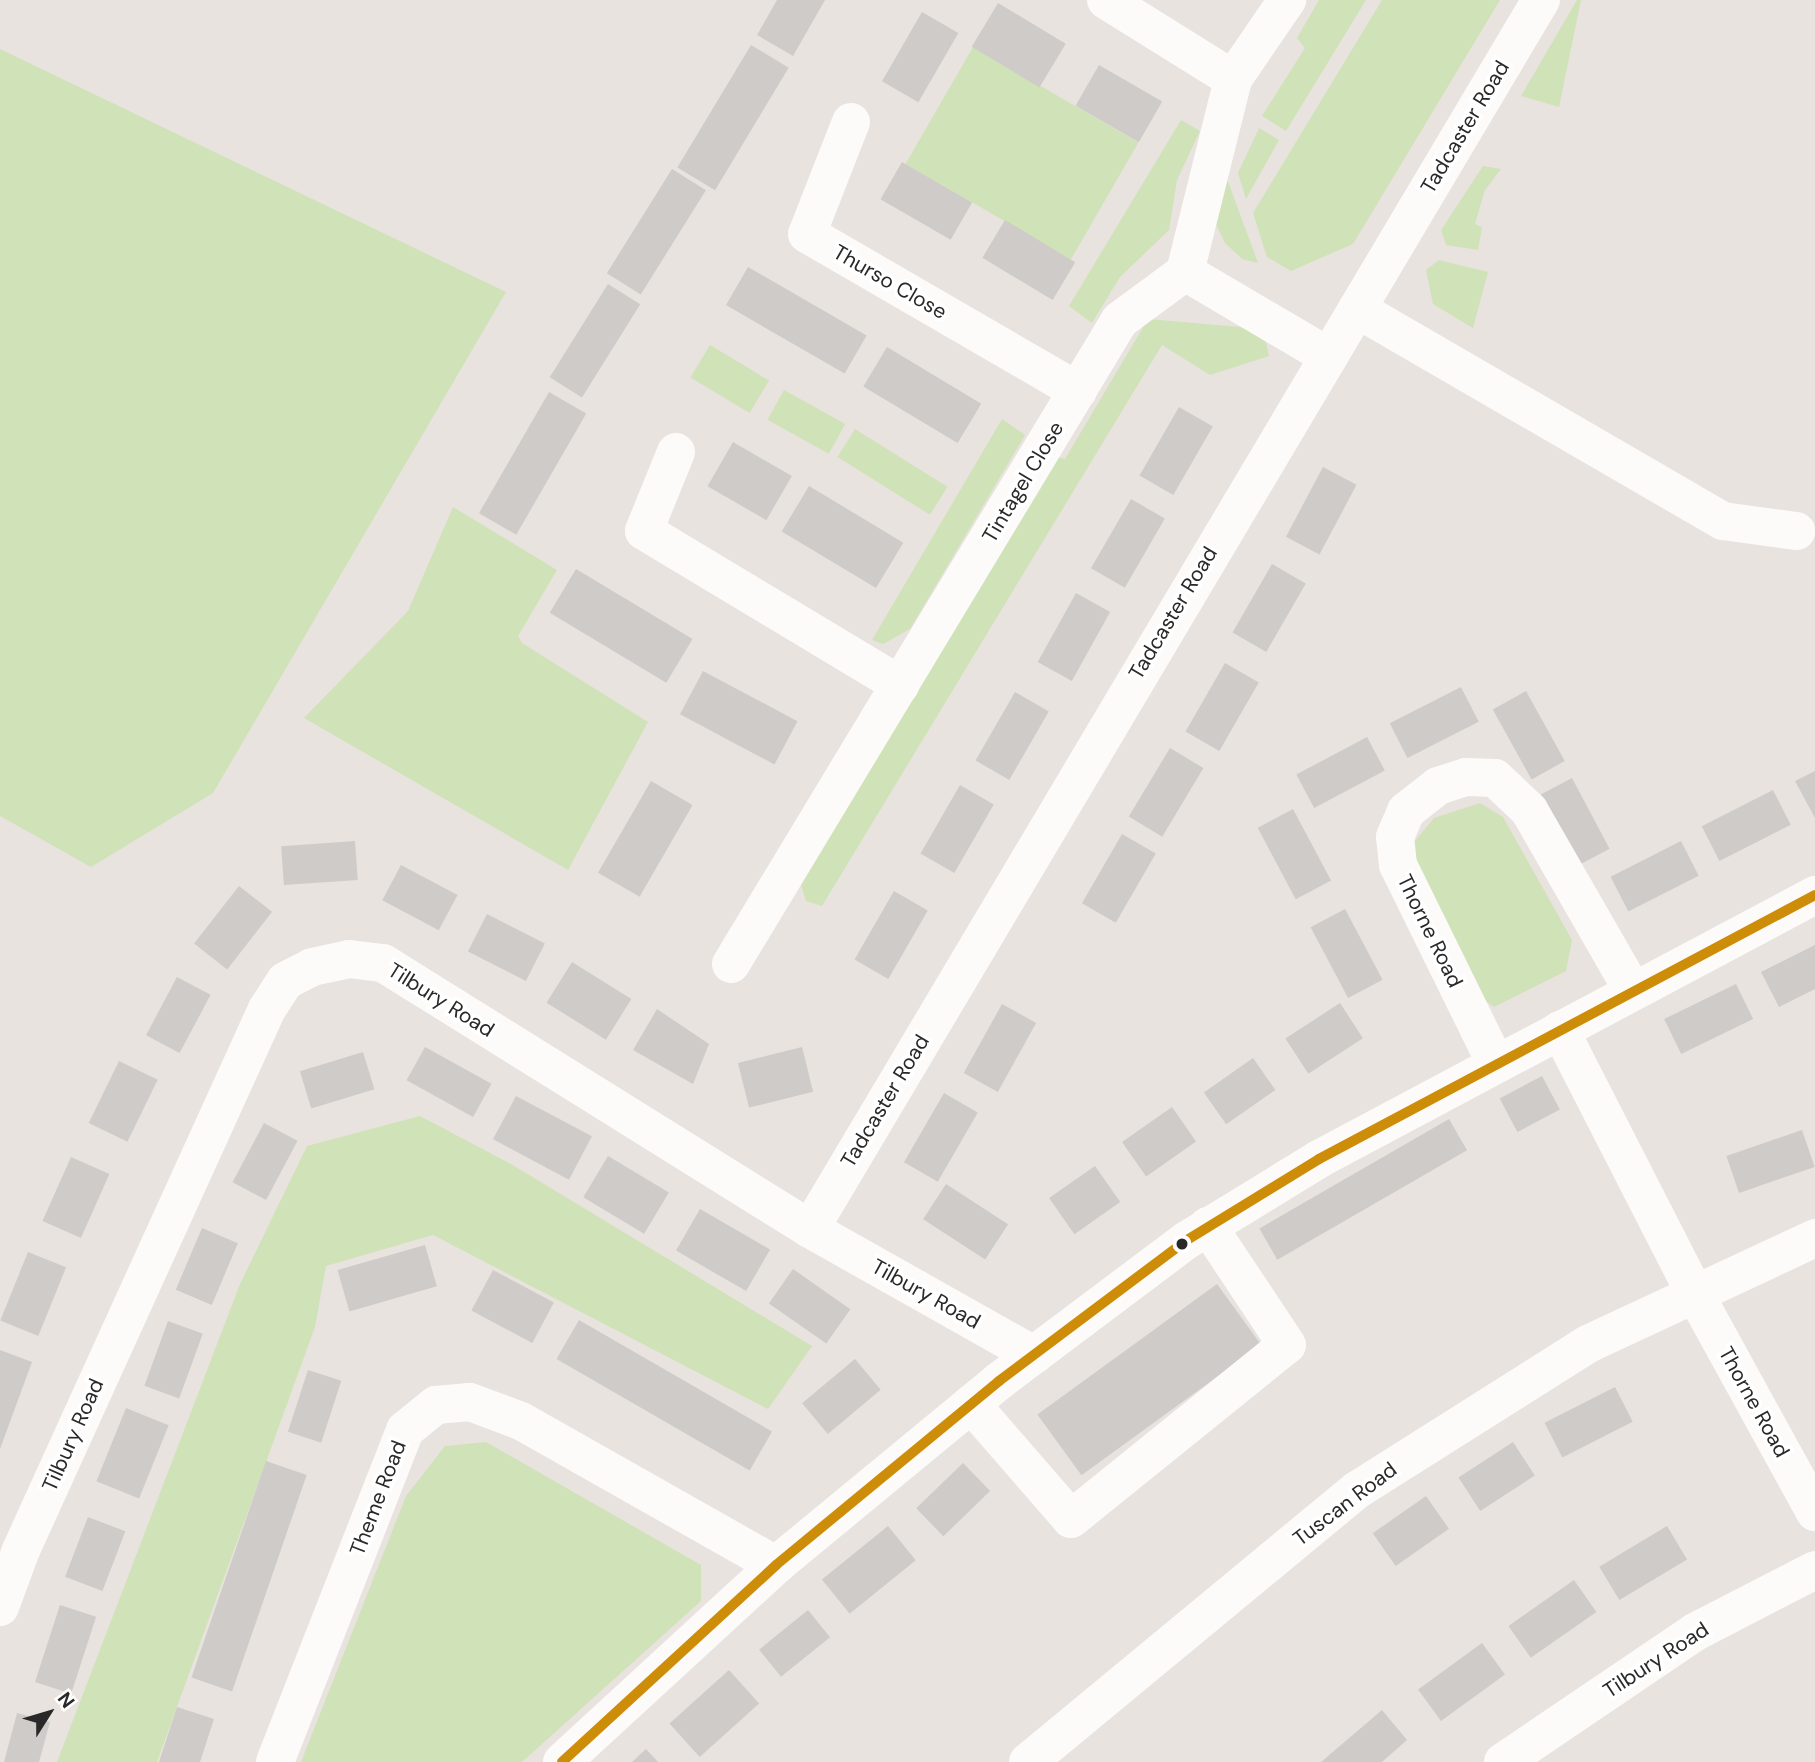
<!DOCTYPE html>
<html>
<head>
<meta charset="utf-8">
<style>
  body { margin:0 }
  #map { position:relative; width:1815px; height:1762px; overflow:hidden; background:#e8e3de; font-family:"DM Sans",sans-serif }
  div>[style] { position:absolute }
  [style*='--x'] { left:calc(var(--x)*1px); top:calc(var(--y)*1px); width:calc(var(--w)*1px); rotate:calc(var(--a)*1deg) }
  .green>* { inset:0; background:#d0e2b8; transform-origin:0 0 }
  .building>* { inset:0; background:#cfcbc8; transform-origin:0 0 }
  .minor>* { height:38px; margin:-19px; padding:0 19px; transform-origin:19px; border-radius:19px; background:#fcfbfa }
  .bus-1>* { height:10px; margin:-5px; padding:0 5px; transform-origin:5px; border-radius:5px; background:#ce8d08 }
  .dots>* { width:19px; height:19px; translate:-50% -50%; box-sizing:border-box; border:4px solid #fff; border-radius:50% }
  span { translate:-50% -50%; white-space:nowrap; text-align:center; line-height:1.15; -webkit-text-stroke:7px #fff; paint-order:stroke }
  .street-label { font-size:21px; color:#292929 }
  .north { position:absolute; left:14px; top:1678px; width:70px; height:70px; -webkit-text-stroke:5px #fff; paint-order:stroke; rotate:53deg; font-size:19px; font-weight:700; line-height:28px; text-align:center; color:#292929 }
  .north::after { content:''; display:block; margin:auto; width:24px; height:32px; background:#292929; clip-path:polygon(50% 0,100% 100%,50% 72%,0 100%) }
</style>
</head>
<body>
<div id="map">
  <div class="green">
    <div style="clip-path:polygon(1319px 0,1366px 0,1286px 131px,1262px 116px,1305px 48px,1297px 38px)"></div>
    <div style="clip-path:polygon(1382px 0,1500px 0,1353px 244px,1291px 271px,1267px 257px,1253px 213px)"></div>
    <div style="clip-path:polygon(1577px 0,1581px 0,1559px 107px,1521px 96px)"></div>
    <div style="left:973px;top:47px;width:191px;height:135px;rotate:30deg"></div>
    <div style="clip-path:polygon(0 49px,506px 292px,213px 793px,91px 867px,0 816px)"></div>
    <div style="clip-path:polygon(1181px 120px,1200px 131px,1177px 180px,1169px 230px,1120px 277px,1092px 323px,1069px 306px)"></div>
    <div style="clip-path:polygon(1259px 128px,1279px 140px,1246px 199px,1238px 173px)"></div>
    <div style="clip-path:polygon(1483px 166px,1501px 169px,1485px 190px,1475px 224px,1482px 227px,1478px 250px,1446px 245px,1441px 230px)"></div>
    <div style="clip-path:polygon(1226px 176px,1258px 263px,1242px 259px,1225px 243px,1214px 220px)"></div>
    <div style="clip-path:polygon(1439px 260px,1488px 272px,1473px 328px,1433px 304px,1426px 270px)"></div>
    <div style="clip-path:polygon(1148px 319px,1263px 329px,1269px 356px,1210px 375px,1162px 345px,822px 906px,806px 901px,801px 885px,1052px 456px,1065px 459px)"></div>
    <div style="left:710px;top:345px;width:69px;height:38px;rotate:31deg"></div>
    <div style="left:784px;top:390px;width:70px;height:34px;rotate:29deg"></div>
    <div style="clip-path:polygon(1002px 419px,1025px 435px,910px 629px,883px 644px,872px 640px)"></div>
    <div style="left:855px;top:429px;width:109px;height:33px;rotate:32deg"></div>
    <div style="clip-path:polygon(453px 507px,557px 570px,518px 636px,522px 643px,648px 722px,568px 870px,304px 718px,408px 611px)"></div>
    <div style="clip-path:polygon(1480px 803px,1503px 817px,1572px 940px,1566px 971px,1494px 1007px,1471px 990px,1410px 847px,1434px 818px)"></div>
    <div style="clip-path:polygon(420px 1116px,511px 1164px,812px 1346px,768px 1409px,433px 1235px,326px 1266px,315px 1327px,157px 1762px,57px 1762px,240px 1284px,307px 1146px)"></div>
    <div style="clip-path:polygon(486px 1442px,701px 1565px,701px 1601px,522px 1762px,301px 1762px,406px 1496px,445px 1446px)"></div>
  </div>
  <div class="building">
    <div style="clip-path:polygon(777px 0,825px 0,793px 56px,757px 35px)"></div>
    <div style="left:998px;top:3px;width:79px;height:51px;rotate:31deg"></div>
    <div style="left:922px;top:12px;width:42px;height:80px;rotate:30deg"></div>
    <div style="left:751px;top:45px;width:44px;height:143px;rotate:31deg"></div>
    <div style="left:1099px;top:65px;width:73px;height:47px;rotate:30deg"></div>
    <div style="left:902px;top:162px;width:81px;height:43px;rotate:30deg"></div>
    <div style="left:672px;top:169px;width:40px;height:123px;rotate:32deg"></div>
    <div style="left:1005px;top:220px;width:82px;height:44px;rotate:31deg"></div>
    <div style="left:748px;top:267px;width:137px;height:44px;rotate:30deg"></div>
    <div style="left:608px;top:284px;width:38px;height:110px;rotate:32deg"></div>
    <div style="left:887px;top:347px;width:110px;height:46px;rotate:31deg"></div>
    <div style="left:549px;top:392px;width:43px;height:140px;rotate:30deg"></div>
    <div style="left:1179px;top:407px;width:39px;height:79px;rotate:30deg"></div>
    <div style="left:733px;top:442px;width:68px;height:51px;rotate:30deg"></div>
    <div style="left:1323px;top:467px;width:38px;height:79px;rotate:28deg"></div>
    <div style="left:809px;top:486px;width:110px;height:53px;rotate:31deg"></div>
    <div style="left:1131px;top:499px;width:39px;height:80px;rotate:30deg"></div>
    <div style="left:1272px;top:564px;width:39px;height:79px;rotate:30deg"></div>
    <div style="left:576px;top:569px;width:136px;height:51px;rotate:31deg"></div>
    <div style="left:1076px;top:593px;width:39px;height:79px;rotate:29deg"></div>
    <div style="left:1225px;top:663px;width:39px;height:79px;rotate:30deg"></div>
    <div style="left:703px;top:671px;width:107px;height:49px;rotate:28deg"></div>
    <div style="left:1461px;top:687px;width:39px;height:80px;rotate:63deg"></div>
    <div style="left:1526px;top:691px;width:80px;height:38px;rotate:61deg"></div>
    <div style="left:1015px;top:692px;width:39px;height:79px;rotate:30deg"></div>
    <div style="left:1367px;top:737px;width:38px;height:80px;rotate:62deg"></div>
    <div style="left:1170px;top:748px;width:39px;height:80px;rotate:31deg"></div>
    <div style="clip-path:polygon(1815px 771px,1815px 818px,1795px 781px)"></div>
    <div style="left:1572px;top:778px;width:80px;height:38px;rotate:62deg"></div>
    <div style="left:651px;top:781px;width:48px;height:106px;rotate:30deg"></div>
    <div style="left:960px;top:785px;width:39px;height:79px;rotate:30deg"></div>
    <div style="left:1773px;top:790px;width:39px;height:80px;rotate:63deg"></div>
    <div style="left:1293px;top:809px;width:81px;height:40px;rotate:62deg"></div>
    <div style="left:1122px;top:834px;width:39px;height:80px;rotate:30deg"></div>
    <div style="left:355px;top:841px;width:39px;height:74px;rotate:86deg"></div>
    <div style="left:1681px;top:841px;width:39px;height:79px;rotate:63deg"></div>
    <div style="left:401px;top:865px;width:64px;height:40px;rotate:28deg"></div>
    <div style="left:239px;top:886px;width:42px;height:73px;rotate:38deg"></div>
    <div style="left:894px;top:891px;width:39px;height:79px;rotate:30deg"></div>
    <div style="left:1345px;top:909px;width:80px;height:39px;rotate:62deg"></div>
    <div style="left:487px;top:914px;width:65px;height:42px;rotate:27deg"></div>
    <div style="clip-path:polygon(1815px 945px,1815px 989px,1779px 1007px,1761px 972px)"></div>
    <div style="left:572px;top:962px;width:70px;height:48px;rotate:32deg"></div>
    <div style="left:177px;top:977px;width:38px;height:66px;rotate:28deg"></div>
    <div style="left:1736px;top:984px;width:39px;height:80px;rotate:64deg"></div>
    <div style="left:1340px;top:1003px;width:42px;height:65px;rotate:57deg"></div>
    <div style="left:1002px;top:1004px;width:39px;height:79px;rotate:29deg"></div>
    <div style="clip-path:polygon(657px 1009px,709px 1044px,693px 1084px,633px 1050px)"></div>
    <div style="left:425px;top:1047px;width:76px;height:38px;rotate:29deg"></div>
    <div style="left:802px;top:1047px;width:46px;height:66px;rotate:76deg"></div>
    <div style="left:363px;top:1052px;width:39px;height:66px;rotate:73deg"></div>
    <div style="left:1253px;top:1058px;width:39px;height:60px;rotate:55deg"></div>
    <div style="left:119px;top:1061px;width:43px;height:69px;rotate:26deg"></div>
    <div style="left:1542px;top:1076px;width:38px;height:48px;rotate:62deg"></div>
    <div style="left:944px;top:1093px;width:39px;height:80px;rotate:30deg"></div>
    <div style="left:516px;top:1096px;width:86px;height:49px;rotate:28deg"></div>
    <div style="left:1172px;top:1107px;width:42px;height:61px;rotate:55deg"></div>
    <div style="left:1449px;top:1119px;width:36px;height:219px;rotate:60deg"></div>
    <div style="left:264px;top:1123px;width:38px;height:67px;rotate:28deg"></div>
    <div style="left:1802px;top:1130px;width:39px;height:80px;rotate:71deg"></div>
    <div style="left:608px;top:1156px;width:71px;height:48px;rotate:31deg"></div>
    <div style="left:71px;top:1157px;width:42px;height:70px;rotate:24deg"></div>
    <div style="left:1095px;top:1166px;width:44px;height:56px;rotate:55deg"></div>
    <div style="left:946px;top:1184px;width:74px;height:42px;rotate:33deg"></div>
    <div style="left:700px;top:1209px;width:81px;height:48px;rotate:30deg"></div>
    <div style="left:202px;top:1228px;width:39px;height:67px;rotate:23deg"></div>
    <div style="left:425px;top:1245px;width:43px;height:91px;rotate:74deg"></div>
    <div style="left:28px;top:1252px;width:41px;height:74px;rotate:22deg"></div>
    <div style="left:793px;top:1269px;width:70px;height:42px;rotate:35deg"></div>
    <div style="left:493px;top:1270px;width:69px;height:46px;rotate:28deg"></div>
    <div style="left:1217px;top:1284px;width:75px;height:222px;rotate:54deg"></div>
    <div style="left:579px;top:1320px;width:223px;height:45px;rotate:30deg"></div>
    <div style="left:168px;top:1321px;width:37px;height:69px;rotate:20deg"></div>
    <div style="clip-path:polygon(0 1350px,32px 1362px,0 1449px)"></div>
    <div style="left:855px;top:1359px;width:40px;height:69px;rotate:50deg"></div>
    <div style="left:308px;top:1370px;width:35px;height:65px;rotate:18deg"></div>
    <div style="left:1615px;top:1387px;width:39px;height:79px;rotate:63deg"></div>
    <div style="left:126px;top:1408px;width:46px;height:79px;rotate:22deg"></div>
    <div style="left:1513px;top:1442px;width:40px;height:65px;rotate:57deg"></div>
    <div style="left:266px;top:1461px;width:43px;height:229px;rotate:19deg"></div>
    <div style="left:963px;top:1463px;width:39px;height:65px;rotate:46deg"></div>
    <div style="left:1426px;top:1496px;width:40px;height:65px;rotate:55deg"></div>
    <div style="left:88px;top:1517px;width:40px;height:64px;rotate:21deg"></div>
    <div style="left:888px;top:1526px;width:44px;height:85px;rotate:51deg"></div>
    <div style="left:1667px;top:1526px;width:39px;height:79px;rotate:59deg"></div>
    <div style="left:1574px;top:1580px;width:39px;height:80px;rotate:55deg"></div>
    <div style="left:60px;top:1605px;width:38px;height:81px;rotate:18deg"></div>
    <div style="left:808px;top:1610px;width:35px;height:63px;rotate:51deg"></div>
    <div style="left:1482px;top:1643px;width:39px;height:79px;rotate:54deg"></div>
    <div style="left:729px;top:1670px;width:45px;height:80px;rotate:48deg"></div>
    <div style="clip-path:polygon(177px 1707px,214px 1719px,200px 1762px,159px 1762px)"></div>
    <div style="clip-path:polygon(1382px 1710px,1407px 1740px,1382px 1762px,1321px 1762px)"></div>
    <div style="clip-path:polygon(17px 1713px,50px 1722px,39px 1762px,4px 1762px)"></div>
    <div style="clip-path:polygon(646px 1749px,658px 1762px,632px 1762px)"></div>
  </div>
  <div class="minor">
    <div style="--x:1106;--y:0;--w:150;--a:31.9"></div>
    <div style="--x:851;--y:122;--w:120;--a:111.4"></div>
    <div style="--x:807;--y:234;--w:313;--a:30.1"></div>
    <div style="--x:1185;--y:272;--w:164;--a:30.5"></div>
    <div style="--x:1357;--y:309;--w:423;--a:30.1"></div>
    <div style="--x:1723;--y:521;--w:74;--a:7.8"></div>
    <div style="--x:676;--y:452;--w:85;--a:112.1"></div>
    <div style="--x:644;--y:531;--w:299;--a:31"></div>
    <div style="--x:731;--y:964;--w:752;--a:-58.87"></div>
    <div style="--x:1120;--y:320;--w:81;--a:-36.4"></div>
    <div style="--x:1185;--y:272;--w:199;--a:-76"></div>
    <div style="--x:1233;--y:79;--w:96;--a:-55.6"></div>
    <div style="--x:1560;--y:1030;--w:297;--a:62.9"></div>
    <div style="--x:1695;--y:1294;--w:249;--a:61.2"></div>
    <div style="--x:1496;--y:1064;--w:222;--a:-116.2"></div>
    <div style="--x:1398;--y:865;--w:28;--a:-96"></div>
    <div style="--x:1395;--y:837;--w:28;--a:-67"></div>
    <div style="--x:1406;--y:811;--w:41;--a:-38"></div>
    <div style="--x:1438;--y:786;--w:29;--a:-18"></div>
    <div style="--x:1466;--y:777;--w:29;--a:2"></div>
    <div style="--x:1495;--y:778;--w:47;--a:43.3"></div>
    <div style="--x:1529;--y:810;--w:209;--a:60.1"></div>
    <div style="--x:810;--y:1229;--w:1430;--a:-59.26"></div>
    <div style="--x:971;--y:1404;--w:152;--a:49"></div>
    <div style="--x:1071;--y:1519;--w:277;--a:-38.9"></div>
    <div style="--x:1287;--y:1345;--w:143;--a:-123.6"></div>
    <div style="--x:0;--y:1607;--w:61;--a:-69.8"></div>
    <div style="--x:21;--y:1550;--w:594;--a:-65.55"></div>
    <div style="--x:267;--y:1009;--w:33;--a:-57"></div>
    <div style="--x:285;--y:981;--w:30;--a:-27"></div>
    <div style="--x:312;--y:967;--w:38;--a:-12"></div>
    <div style="--x:349;--y:959;--w:34;--a:7"></div>
    <div style="--x:383;--y:963;--w:503;--a:31.92"></div>
    <div style="--x:810;--y:1229;--w:257;--a:29.4"></div>
    <div style="--x:275;--y:1762;--w:357;--a:-68.6"></div>
    <div style="--x:405;--y:1430;--w:40;--a:-39"></div>
    <div style="--x:436;--y:1405;--w:34;--a:-5"></div>
    <div style="--x:470;--y:1402;--w:54;--a:20.4"></div>
    <div style="--x:521;--y:1421;--w:293;--a:29.5"></div>
    <div style="--x:562;--y:1762;--w:291;--a:-42.6"></div>
    <div style="--x:776;--y:1565;--w:289;--a:-39.5"></div>
    <div style="--x:999;--y:1381;--w:235;--a:-36.9"></div>
    <div style="--x:1187;--y:1240;--w:155;--a:-31.5"></div>
    <div style="--x:1319;--y:1159;--w:562;--a:-28.02"></div>
    <div style="--x:1028;--y:1762;--w:427;--a:-39.6"></div>
    <div style="--x:1357;--y:1490;--w:273;--a:-32.3"></div>
    <div style="--x:1588;--y:1344;--w:251;--a:-25"></div>
    <div style="--x:1503;--y:1762;--w:232;--a:-34.1"></div>
    <div style="--x:1695;--y:1632;--w:135;--a:-27.3"></div>
  </div>
  <div class="bus-1">
    <div style="--x:562;--y:1762;--w:291;--a:-42.6"></div>
    <div style="--x:776;--y:1565;--w:289;--a:-39.5"></div>
    <div style="--x:999;--y:1381;--w:235;--a:-36.9"></div>
    <div style="--x:1187;--y:1240;--w:155;--a:-31.5"></div>
    <div style="--x:1319;--y:1159;--w:562;--a:-28.02"></div>
  </div>
  <div class="dots">
    <div style="left:1182px;top:1244px;background:#292929"></div>
  </div>
  <div class="street-label">
    <span style="left:1465px;top:127px;rotate:-59deg">Tadcaster Road</span>
    <span style="left:890px;top:282px;rotate:30deg">Thurso Close</span>
    <span style="left:1023px;top:482px;rotate:-59deg">Tintagel Close</span>
    <span style="left:1173px;top:613px;rotate:-59deg">Tadcaster Road</span>
    <span style="left:1430px;top:931px;rotate:64deg">Thorne Road</span>
    <span style="left:441px;top:1000px;rotate:32deg">Tilbury Road</span>
    <span style="left:885px;top:1101px;rotate:-59deg">Tadcaster Road</span>
    <span style="left:926px;top:1294px;rotate:29deg">Tilbury Road</span>
    <span style="left:1754px;top:1402px;rotate:61deg">Thorne Road</span>
    <span style="left:73px;top:1435px;rotate:-66deg">Tilbury Road</span>
    <span style="left:378px;top:1498px;rotate:-69deg">Theme Road</span>
    <span style="left:1345px;top:1504px;rotate:-37deg">Tuscan Road</span>
    <span style="left:1656px;top:1660px;rotate:-33deg">Tilbury Road</span>
  </div>
  <div class="north">N</div>
</div>
</body>
</html>
